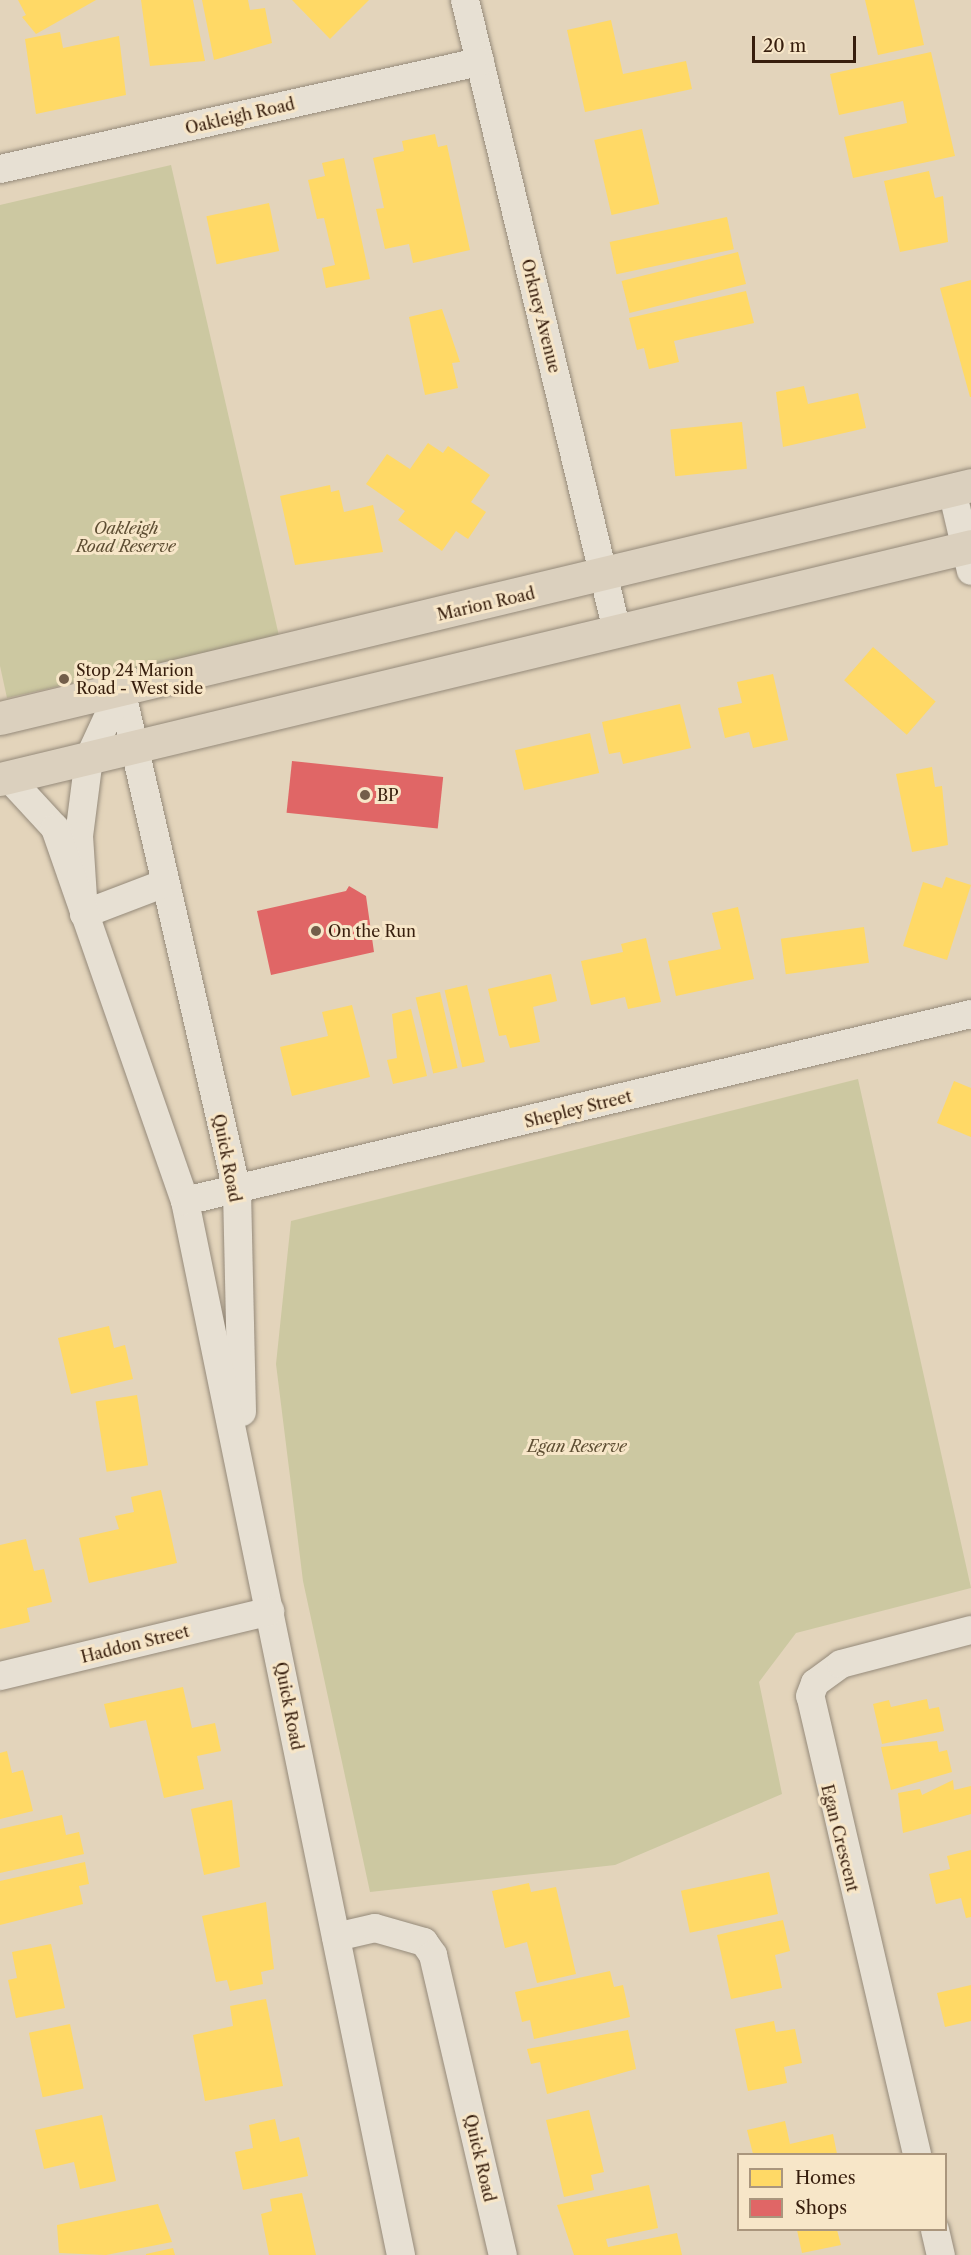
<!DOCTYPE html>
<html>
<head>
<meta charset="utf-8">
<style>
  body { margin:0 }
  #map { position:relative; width:971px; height:2255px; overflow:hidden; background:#e3d4bb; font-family:"Libre Caslon Text",serif }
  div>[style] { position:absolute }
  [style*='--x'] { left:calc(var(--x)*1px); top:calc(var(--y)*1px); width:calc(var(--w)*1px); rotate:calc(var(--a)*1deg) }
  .green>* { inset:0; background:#ccc8a1 }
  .homes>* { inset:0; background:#ffd966; transform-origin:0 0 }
  .shops>* { inset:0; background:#e06666; transform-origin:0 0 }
  .roads { filter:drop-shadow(0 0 2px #958a7a) drop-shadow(0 0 2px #958a7a) }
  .minor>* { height:28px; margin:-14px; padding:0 14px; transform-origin:14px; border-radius:14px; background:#e7e0d3 }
  .primary>* { height:33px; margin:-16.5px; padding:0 16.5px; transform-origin:16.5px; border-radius:16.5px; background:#dbd0be }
  .dots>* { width:16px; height:16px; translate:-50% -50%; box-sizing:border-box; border:3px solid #f7e6c8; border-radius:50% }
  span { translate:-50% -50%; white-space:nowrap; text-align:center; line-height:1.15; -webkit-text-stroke:6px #f7e6c8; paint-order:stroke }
  .street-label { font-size:16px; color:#371e0d }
  .park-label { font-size:16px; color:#5e4e33; font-style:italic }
  .poi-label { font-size:16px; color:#371e0d }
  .left { translate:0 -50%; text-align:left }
  .legend { position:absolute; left:737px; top:2153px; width:210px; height:78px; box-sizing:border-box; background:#f7e6c8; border:2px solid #aa967d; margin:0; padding:8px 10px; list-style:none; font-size:18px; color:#371e0d }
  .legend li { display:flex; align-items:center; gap:12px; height:30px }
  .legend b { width:30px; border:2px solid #aa967d }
  .scale { position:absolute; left:752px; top:36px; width:104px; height:27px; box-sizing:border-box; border:3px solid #371e0d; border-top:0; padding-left:8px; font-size:18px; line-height:21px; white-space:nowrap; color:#371e0d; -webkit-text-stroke:4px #f7e6c8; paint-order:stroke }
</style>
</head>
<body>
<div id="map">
  <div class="green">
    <div style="clip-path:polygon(171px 165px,279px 636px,7px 698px,0 666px,0 205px)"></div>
    <div style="clip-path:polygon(858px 1079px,971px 1588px,796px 1633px,759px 1682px,782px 1794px,615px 1865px,370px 1892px,303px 1581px,276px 1364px,291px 1221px)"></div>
  </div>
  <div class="homes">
    <div style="clip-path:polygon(18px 0,96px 0,36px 34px,22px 17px,26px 15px)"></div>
    <div style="clip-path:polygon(141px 0,193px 0,205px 61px,150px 66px)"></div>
    <div style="clip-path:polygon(202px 0,248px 0,250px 10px,265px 8px,272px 43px,214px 60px)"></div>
    <div style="clip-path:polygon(292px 0,369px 0,330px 39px)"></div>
    <div style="clip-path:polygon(865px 0,914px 0,924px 45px,878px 55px)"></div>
    <div style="clip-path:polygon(611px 20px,623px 74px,686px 61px,692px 89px,585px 112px,567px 30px)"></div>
    <div style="clip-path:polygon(60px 32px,63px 48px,119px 36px,126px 95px,36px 114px,25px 39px)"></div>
    <div style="clip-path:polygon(931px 52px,955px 156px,853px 178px,844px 137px,907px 123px,903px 101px,839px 115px,830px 74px)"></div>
    <div style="left:642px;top:129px;width:77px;height:49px;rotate:77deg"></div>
    <div style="clip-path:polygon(435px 134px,438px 147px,447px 145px,470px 250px,413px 263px,409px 244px,385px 249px,376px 209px,384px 208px,373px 158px,404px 151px,402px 141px)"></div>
    <div style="clip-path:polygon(344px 158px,370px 279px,326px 288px,322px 268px,335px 265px,324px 218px,317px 219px,308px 180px,325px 176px,322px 163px)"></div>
    <div style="clip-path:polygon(929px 171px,935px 198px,943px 196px,948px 242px,900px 252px,884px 181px)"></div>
    <div style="left:269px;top:203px;width:49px;height:64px;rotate:78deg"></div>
    <div style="left:727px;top:217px;width:33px;height:120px;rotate:78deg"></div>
    <div style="left:738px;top:252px;width:33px;height:120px;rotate:76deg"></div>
    <div style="clip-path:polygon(971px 280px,971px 397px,970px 397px,940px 288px)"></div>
    <div style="clip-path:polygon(746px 291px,754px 323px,674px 341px,679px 362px,649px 369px,644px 348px,637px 350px,629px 318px)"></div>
    <div style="clip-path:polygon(442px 309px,460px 362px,452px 363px,458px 388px,425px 395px,409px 317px)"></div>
    <div style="clip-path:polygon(804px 386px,808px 404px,858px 393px,866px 428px,783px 447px,776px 392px)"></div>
    <div style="left:742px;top:422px;width:47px;height:72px;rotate:84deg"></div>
    <div style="clip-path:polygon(428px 443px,443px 453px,448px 446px,490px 475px,471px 502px,486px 512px,468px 539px,456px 531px,442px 551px,398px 520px,405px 511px,366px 484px,387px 454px,410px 469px)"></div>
    <div style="clip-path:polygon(330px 485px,331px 492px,339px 490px,344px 512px,373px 505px,383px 552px,295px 565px,280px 496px)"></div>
    <div style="left:873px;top:647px;width:83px;height:44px;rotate:41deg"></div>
    <div style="clip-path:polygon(773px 674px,788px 740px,753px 748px,749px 732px,725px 738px,718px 708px,742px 703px,737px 682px)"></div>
    <div style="clip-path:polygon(680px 704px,691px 748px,623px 764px,620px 752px,609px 754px,602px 722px)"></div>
    <div style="left:590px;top:733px;width:41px;height:77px;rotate:77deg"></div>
    <div style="clip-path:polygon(932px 767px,935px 787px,942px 786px,948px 845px,912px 852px,896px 774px)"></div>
    <div style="clip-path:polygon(946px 877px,971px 885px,947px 960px,903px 946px,923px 882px,942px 888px)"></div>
    <div style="clip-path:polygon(738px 907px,754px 979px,676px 996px,668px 961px,721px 949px,712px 913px)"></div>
    <div style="left:864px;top:927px;width:36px;height:84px;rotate:82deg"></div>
    <div style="clip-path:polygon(646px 938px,661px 1002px,628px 1009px,625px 997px,591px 1005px,581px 961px,623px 952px,621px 944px)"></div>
    <div style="clip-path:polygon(551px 974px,557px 1001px,533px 1007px,540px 1042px,510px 1048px,506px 1035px,499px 1036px,488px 989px)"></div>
    <div style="left:467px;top:985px;width:79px;height:23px;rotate:77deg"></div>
    <div style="left:440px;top:992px;width:78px;height:25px;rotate:77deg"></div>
    <div style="clip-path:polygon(352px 1005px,370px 1077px,292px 1096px,280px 1047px,328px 1036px,322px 1012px)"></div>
    <div style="clip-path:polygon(411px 1009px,427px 1076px,393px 1084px,387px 1060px,397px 1058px,392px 1014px)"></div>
    <div style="clip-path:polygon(954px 1081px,971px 1088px,971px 1137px,937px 1123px)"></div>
    <div style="clip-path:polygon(109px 1326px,114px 1348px,125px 1345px,133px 1379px,71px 1394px,58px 1338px)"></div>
    <div style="left:137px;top:1395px;width:71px;height:42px;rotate:81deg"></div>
    <div style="clip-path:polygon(161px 1490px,177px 1563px,89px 1583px,79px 1538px,119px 1529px,115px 1516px,134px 1512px,131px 1497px)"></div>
    <div style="clip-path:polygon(26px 1539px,34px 1571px,44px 1569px,52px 1602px,27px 1608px,30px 1622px,0 1629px,0 1545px)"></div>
    <div style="clip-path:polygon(183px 1687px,192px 1728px,215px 1723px,221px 1751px,197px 1756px,204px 1789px,164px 1798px,146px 1720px,110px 1728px,104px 1704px)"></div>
    <div style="clip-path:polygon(927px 1699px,929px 1709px,939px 1707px,944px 1731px,882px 1744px,873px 1704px,889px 1700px,891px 1707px)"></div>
    <div style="clip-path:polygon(937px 1741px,939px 1752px,947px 1750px,952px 1772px,891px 1790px,881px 1747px)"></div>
    <div style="clip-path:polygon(7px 1751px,12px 1773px,23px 1770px,33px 1811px,0 1819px,0 1753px)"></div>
    <div style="clip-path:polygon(953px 1780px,954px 1790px,971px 1786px,971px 1814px,903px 1833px,898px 1793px,920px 1789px,922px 1795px)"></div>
    <div style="clip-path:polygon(232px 1800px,240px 1867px,204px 1875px,191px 1809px)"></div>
    <div style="clip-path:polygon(62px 1815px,66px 1835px,79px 1832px,84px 1854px,0 1873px,0 1829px)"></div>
    <div style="clip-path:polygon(971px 1850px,971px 1917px,966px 1918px,961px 1898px,936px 1904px,929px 1874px,950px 1869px,947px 1856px)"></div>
    <div style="clip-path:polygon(85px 1862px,89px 1884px,79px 1886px,83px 1904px,0 1925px,0 1881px)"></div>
    <div style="left:769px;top:1872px;width:43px;height:90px;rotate:78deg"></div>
    <div style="clip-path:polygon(529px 1883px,531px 1892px,556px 1887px,576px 1974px,537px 1983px,527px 1942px,505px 1948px,492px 1891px)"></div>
    <div style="clip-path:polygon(266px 1902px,274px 1969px,261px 1972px,263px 1984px,230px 1991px,227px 1980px,216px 1982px,202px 1916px)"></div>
    <div style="clip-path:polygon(783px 1920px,790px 1951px,775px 1955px,782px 1988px,731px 1999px,717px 1935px)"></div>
    <div style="clip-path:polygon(51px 1944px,65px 2008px,16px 2018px,8px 1980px,17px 1978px,12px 1952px)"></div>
    <div style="clip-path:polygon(610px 1971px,614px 1987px,623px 1985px,630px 2017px,534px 2039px,530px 2020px,522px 2022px,515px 1992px)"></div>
    <div style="clip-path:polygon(971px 1985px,971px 2021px,945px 2027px,937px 1993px)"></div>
    <div style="clip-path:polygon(266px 1999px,283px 2086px,205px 2101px,193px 2035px,233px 2026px,230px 2006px)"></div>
    <div style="clip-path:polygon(774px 2021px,776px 2032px,795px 2029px,802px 2063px,784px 2067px,787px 2083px,748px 2091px,735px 2029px)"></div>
    <div style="left:70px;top:2024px;width:66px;height:42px;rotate:78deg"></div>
    <div style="clip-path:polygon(628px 2030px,636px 2069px,547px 2094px,540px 2062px,531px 2064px,527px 2049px)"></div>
    <div style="clip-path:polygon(589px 2110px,604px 2172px,591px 2175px,594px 2190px,564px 2197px,546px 2120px)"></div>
    <div style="clip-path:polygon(102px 2115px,116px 2181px,80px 2189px,74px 2162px,44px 2169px,35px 2130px)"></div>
    <div style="clip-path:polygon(275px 2119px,280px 2142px,299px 2137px,308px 2176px,243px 2190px,235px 2152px,253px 2148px,249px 2125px)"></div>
    <div style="clip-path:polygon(785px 2121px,790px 2144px,833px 2134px,837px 2154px,753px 2154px,747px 2130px)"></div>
    <div style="clip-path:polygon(649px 2185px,658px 2228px,606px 2239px,608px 2247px,677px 2233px,682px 2255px,574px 2255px,557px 2205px)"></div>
    <div style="clip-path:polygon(302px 2193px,316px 2255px,269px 2255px,261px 2214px,272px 2211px,270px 2199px)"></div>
    <div style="clip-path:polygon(158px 2204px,172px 2242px,106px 2255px,59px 2253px,57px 2225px)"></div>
    <div style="clip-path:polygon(797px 2230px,837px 2230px,841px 2245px,802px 2253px)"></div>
    <div style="clip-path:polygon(173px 2248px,175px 2255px,146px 2255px,146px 2254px)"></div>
  </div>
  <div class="shops">
    <div style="left:292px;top:761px;width:152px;height:52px;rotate:6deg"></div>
    <div style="clip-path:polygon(349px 886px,366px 896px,374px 952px,271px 975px,257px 911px,346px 891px)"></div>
  </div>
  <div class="roads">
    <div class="minor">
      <div style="--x:465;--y:0;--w:649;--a:76.46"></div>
      <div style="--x:0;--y:169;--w:492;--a:-12.6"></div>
      <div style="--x:952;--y:490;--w:83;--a:76.8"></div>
      <div style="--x:121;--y:689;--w:515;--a:76.99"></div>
      <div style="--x:237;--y:1191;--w:221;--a:88.7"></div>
      <div style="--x:121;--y:689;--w:76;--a:114.9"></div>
      <div style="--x:89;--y:758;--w:79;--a:97.3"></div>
      <div style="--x:79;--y:836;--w:78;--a:86.3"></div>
      <div style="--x:84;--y:914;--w:87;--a:-20.9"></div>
      <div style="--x:8;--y:777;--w:69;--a:47.3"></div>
      <div style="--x:55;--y:828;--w:395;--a:70.8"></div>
      <div style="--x:185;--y:1201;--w:1076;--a:78.42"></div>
      <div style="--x:185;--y:1201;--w:808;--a:-13.38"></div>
      <div style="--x:0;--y:1676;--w:278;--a:-13.5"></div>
      <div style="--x:336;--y:1937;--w:40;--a:-13"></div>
      <div style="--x:375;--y:1928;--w:51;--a:15.9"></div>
      <div style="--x:424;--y:1942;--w:16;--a:55"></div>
      <div style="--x:433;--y:1955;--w:308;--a:76.9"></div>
      <div style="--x:917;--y:2154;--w:470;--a:-103.1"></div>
      <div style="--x:810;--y:1696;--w:14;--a:-69"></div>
      <div style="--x:815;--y:1683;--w:32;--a:-36"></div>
      <div style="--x:841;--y:1664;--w:134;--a:-14.7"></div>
      <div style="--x:935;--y:2230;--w:26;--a:77"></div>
    </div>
    <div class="primary">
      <div style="--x:0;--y:718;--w:999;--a:-13.49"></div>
      <div style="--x:0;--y:779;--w:999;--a:-13.49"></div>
    </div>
  </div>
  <div class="dots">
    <div style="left:64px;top:679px;background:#735e4a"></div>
    <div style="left:365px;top:795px;background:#735e4a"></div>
    <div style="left:316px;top:931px;background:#735e4a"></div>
  </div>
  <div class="street-label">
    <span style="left:240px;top:116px;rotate:-13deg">Oakleigh Road</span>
    <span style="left:541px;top:316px;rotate:76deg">Orkney Avenue</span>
    <span style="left:486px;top:604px;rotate:-13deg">Marion Road</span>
    <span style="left:578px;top:1109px;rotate:-14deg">Shepley Street</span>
    <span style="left:227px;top:1158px;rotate:79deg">Quick Road</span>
    <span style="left:135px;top:1644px;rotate:-14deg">Haddon Street</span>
    <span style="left:289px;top:1706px;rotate:79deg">Quick Road</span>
    <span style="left:840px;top:1838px;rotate:76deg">Egan Crescent</span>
    <span style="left:480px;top:2158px;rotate:77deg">Quick Road</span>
  </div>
  <div class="park-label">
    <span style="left:126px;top:537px">Oakleigh<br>Road Reserve</span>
    <span style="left:577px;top:1446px">Egan Reserve</span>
  </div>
  <div class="poi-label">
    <span class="left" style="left:76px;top:679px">Stop 24 Marion<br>Road - West side</span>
    <span class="left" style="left:377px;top:795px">BP</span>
    <span class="left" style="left:328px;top:931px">On the Run</span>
  </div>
  <ul class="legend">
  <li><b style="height:16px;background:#ffd966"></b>Homes</li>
  <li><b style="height:16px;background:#e06666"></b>Shops</li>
  </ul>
  <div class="scale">20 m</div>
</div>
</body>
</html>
